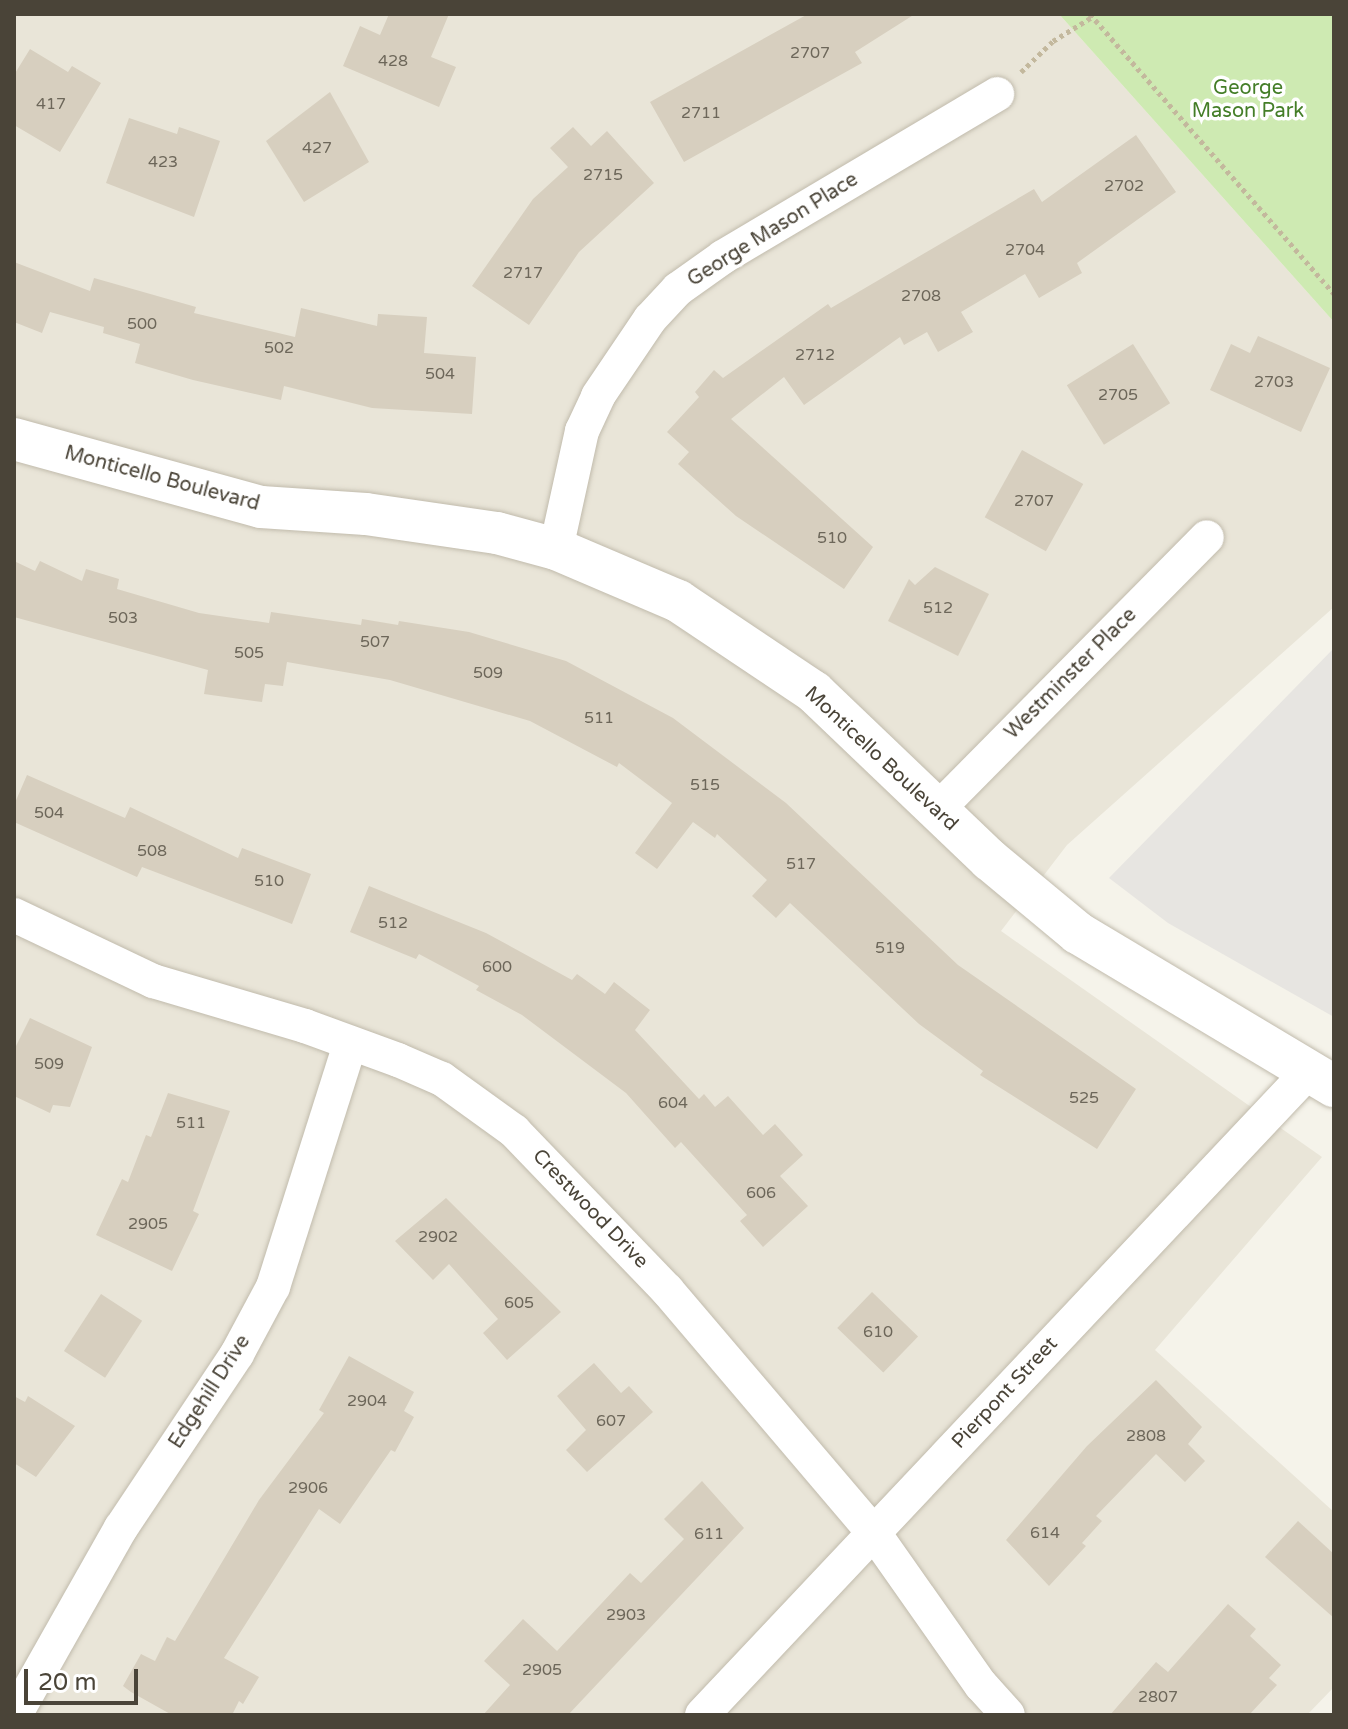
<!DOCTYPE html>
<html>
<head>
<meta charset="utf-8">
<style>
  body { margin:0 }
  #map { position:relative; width:1348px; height:1729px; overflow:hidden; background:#f5f3ea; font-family:"Varela Round",sans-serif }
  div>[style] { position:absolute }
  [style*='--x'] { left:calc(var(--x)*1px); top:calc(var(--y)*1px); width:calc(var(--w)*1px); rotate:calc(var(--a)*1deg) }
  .residential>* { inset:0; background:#e9e5d8 }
  .green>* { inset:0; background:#ceeab2 }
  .parking>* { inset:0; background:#e7e5e1 }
  .building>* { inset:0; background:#d7cfbf; transform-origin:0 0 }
  .path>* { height:5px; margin-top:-2.5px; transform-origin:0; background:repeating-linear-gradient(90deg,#c3b89d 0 4px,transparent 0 8px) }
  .roads { filter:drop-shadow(0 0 2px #c1bbac) drop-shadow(0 0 2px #c1bbac) }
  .minor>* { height:34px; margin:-17px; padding:0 17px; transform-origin:17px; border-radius:17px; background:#fff }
  .tertiary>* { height:42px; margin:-21px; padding:0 21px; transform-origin:21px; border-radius:21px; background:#fff }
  span { translate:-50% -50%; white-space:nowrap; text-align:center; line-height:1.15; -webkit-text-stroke:7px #fff; paint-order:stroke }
  .number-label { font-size:16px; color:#6d675a }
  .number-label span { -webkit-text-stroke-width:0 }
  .park-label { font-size:20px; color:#447e28 }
  .street-label { font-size:20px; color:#4a4438 }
  .frame { position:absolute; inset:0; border:16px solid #4a4438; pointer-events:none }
  .scale { position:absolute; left:24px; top:1669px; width:114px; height:36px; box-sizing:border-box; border:4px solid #4a4438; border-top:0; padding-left:10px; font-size:24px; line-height:28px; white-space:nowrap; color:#4a4438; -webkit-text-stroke:6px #fff; paint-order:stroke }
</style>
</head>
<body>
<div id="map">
  <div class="residential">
    <div style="clip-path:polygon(14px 14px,1059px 14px,1334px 322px,1334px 607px,1067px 845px,1001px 931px,1322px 1157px,1155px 1350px,1334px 1512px,1334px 1687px,1307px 1715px,14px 1715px)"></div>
  </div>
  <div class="green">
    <div style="clip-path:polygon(1059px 14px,1334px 14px,1334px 322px)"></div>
  </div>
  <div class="parking">
    <div style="clip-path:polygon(1334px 648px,1334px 1017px,1168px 923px,1109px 878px)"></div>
  </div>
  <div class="building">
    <div style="clip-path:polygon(389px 14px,449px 14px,431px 57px,456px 67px,439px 107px,343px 66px,360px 26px,380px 35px)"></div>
    <div style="clip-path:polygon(808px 14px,915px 14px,855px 52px,862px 63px,684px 162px,650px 102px)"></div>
    <div style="clip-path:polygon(30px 49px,68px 72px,72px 66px,101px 83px,60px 152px,14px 125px,14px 75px)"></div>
    <div style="clip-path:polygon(330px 92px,369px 162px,304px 202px,266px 141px)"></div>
    <div style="clip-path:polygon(129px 118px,177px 134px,179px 127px,220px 141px,194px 217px,106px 183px)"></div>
    <div style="clip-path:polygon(573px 127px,591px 146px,607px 131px,654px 183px,579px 252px,529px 325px,472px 286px,533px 199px,568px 167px,550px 148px)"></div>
    <div style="clip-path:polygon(1136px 135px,1176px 192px,1077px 263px,1082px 273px,1039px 298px,1025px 274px,961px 312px,973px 332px,938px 352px,927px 332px,904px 345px,900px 337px,804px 405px,784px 377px,731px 419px,873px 547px,844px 589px,736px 516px,678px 464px,689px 452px,667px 432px,699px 397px,695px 392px,714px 370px,723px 378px,828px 304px,831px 308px,1034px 189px,1042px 202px)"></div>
    <div style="clip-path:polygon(14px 262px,90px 291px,94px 278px,196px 307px,194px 313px,295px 337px,301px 308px,377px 326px,378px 314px,427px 317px,424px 353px,476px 357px,472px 414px,372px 408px,284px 386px,281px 400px,193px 380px,135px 363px,140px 344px,103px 333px,104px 327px,50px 312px,42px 333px,14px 322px)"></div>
    <div style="clip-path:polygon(1258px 336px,1330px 368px,1301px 432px,1210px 390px,1231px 344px,1250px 353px)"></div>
    <div style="left:1133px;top:344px;width:70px;height:78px;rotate:58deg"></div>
    <div style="left:1022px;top:450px;width:70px;height:77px;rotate:29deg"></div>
    <div style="clip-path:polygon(14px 561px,35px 571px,40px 561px,82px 581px,86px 569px,119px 579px,117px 589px,199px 613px,269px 623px,271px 612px,361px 625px,362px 619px,398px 625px,399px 621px,469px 632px,566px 661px,673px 718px,786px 803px,958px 965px,1136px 1089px,1097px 1149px,980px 1075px,983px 1071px,919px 1024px,790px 903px,776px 918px,752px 896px,767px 880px,717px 834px,715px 838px,693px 822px,657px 869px,635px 853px,672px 803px,619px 763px,617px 767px,530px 721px,390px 680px,287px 662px,283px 686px,265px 684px,262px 702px,204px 694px,208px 670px,14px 617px)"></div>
    <div style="clip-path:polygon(935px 567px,989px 594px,958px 656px,888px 621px,909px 579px,915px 585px)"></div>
    <div style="clip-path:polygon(27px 775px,125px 818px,130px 807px,238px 858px,242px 848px,311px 874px,292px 924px,142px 867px,137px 877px,14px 822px,14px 805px)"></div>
    <div style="clip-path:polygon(369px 886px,486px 933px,572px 980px,577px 974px,605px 994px,614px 982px,650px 1010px,635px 1030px,699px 1099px,704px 1094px,715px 1107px,728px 1096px,763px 1135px,775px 1124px,803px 1155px,780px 1176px,808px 1206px,763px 1247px,740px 1221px,747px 1215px,681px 1142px,675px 1148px,626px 1093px,522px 1015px,476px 990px,479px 986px,419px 954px,416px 959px,350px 932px)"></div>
    <div style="clip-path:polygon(30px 1018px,92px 1047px,70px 1107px,53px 1105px,50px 1113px,14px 1096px,14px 1050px)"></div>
    <div style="clip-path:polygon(168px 1093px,230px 1111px,193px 1211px,199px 1214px,172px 1271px,96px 1235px,122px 1179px,128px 1182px,146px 1135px,151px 1137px)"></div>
    <div style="clip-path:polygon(446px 1198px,561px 1312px,507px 1360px,483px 1333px,498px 1319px,449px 1264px,433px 1280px,395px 1241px)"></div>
    <div style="left:872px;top:1292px;width:64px;height:50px;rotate:44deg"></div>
    <div style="left:101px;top:1294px;width:49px;height:68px;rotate:33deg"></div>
    <div style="clip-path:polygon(349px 1356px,414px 1392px,404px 1411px,414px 1417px,395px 1452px,391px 1450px,340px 1524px,319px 1509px,224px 1658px,259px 1677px,243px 1704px,239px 1701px,232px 1715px,172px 1715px,131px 1692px,123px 1686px,141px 1654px,155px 1661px,167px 1637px,175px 1641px,259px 1500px,324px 1413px,319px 1410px)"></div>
    <div style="clip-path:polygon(594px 1363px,621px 1393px,629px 1386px,653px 1412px,587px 1472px,566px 1450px,586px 1430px,557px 1396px)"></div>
    <div style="clip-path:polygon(1156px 1380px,1202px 1427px,1188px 1444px,1205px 1461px,1185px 1482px,1156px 1454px,1096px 1516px,1102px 1521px,1082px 1543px,1086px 1546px,1049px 1586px,1006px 1540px,1087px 1446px)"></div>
    <div style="clip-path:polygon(14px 1396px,25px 1402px,28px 1396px,75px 1426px,36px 1477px,14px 1463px)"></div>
    <div style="clip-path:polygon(702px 1481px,744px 1528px,568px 1715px,483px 1715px,510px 1685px,484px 1661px,523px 1619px,557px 1651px,630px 1573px,641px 1583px,684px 1539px,664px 1519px)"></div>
    <div style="clip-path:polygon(1298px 1521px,1334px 1554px,1334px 1618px,1265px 1557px)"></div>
    <div style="clip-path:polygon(1228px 1604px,1256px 1629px,1250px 1636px,1281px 1665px,1269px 1678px,1277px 1685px,1249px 1715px,1110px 1715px,1156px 1662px,1168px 1672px)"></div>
  </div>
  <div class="path">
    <div style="--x:1090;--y:14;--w:371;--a:48.9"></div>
    <div style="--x:1021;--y:72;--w:45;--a:-44.1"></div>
    <div style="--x:1053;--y:41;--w:46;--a:-31.6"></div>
  </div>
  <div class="roads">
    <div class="minor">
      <div style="--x:556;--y:549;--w:121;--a:-77.6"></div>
      <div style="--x:582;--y:431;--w:38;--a:-65"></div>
      <div style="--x:598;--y:396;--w:93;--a:-56"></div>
      <div style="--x:650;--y:319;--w:41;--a:-47"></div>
      <div style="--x:678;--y:289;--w:55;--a:-35.4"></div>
      <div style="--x:723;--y:257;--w:319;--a:-30.7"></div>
      <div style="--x:936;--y:811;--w:385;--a:-45.3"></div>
      <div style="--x:14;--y:915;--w:154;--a:25.4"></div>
      <div style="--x:153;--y:981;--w:159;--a:16.5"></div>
      <div style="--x:305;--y:1026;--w:99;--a:20.1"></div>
      <div style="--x:398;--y:1060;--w:48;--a:23.4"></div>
      <div style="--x:442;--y:1079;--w:89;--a:35.8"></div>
      <div style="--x:514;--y:1131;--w:221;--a:46.1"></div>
      <div style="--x:667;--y:1290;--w:319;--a:49.6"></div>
      <div style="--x:874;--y:1533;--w:186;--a:54.9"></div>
      <div style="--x:981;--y:1685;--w:40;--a:48"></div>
      <div style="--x:15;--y:1715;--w:215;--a:-60.5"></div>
      <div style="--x:121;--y:1528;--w:209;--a:-56.3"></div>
      <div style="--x:237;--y:1354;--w:76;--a:-61.8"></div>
      <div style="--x:273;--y:1287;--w:255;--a:-72.4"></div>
      <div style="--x:702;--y:1715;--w:885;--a:-46.69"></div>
    </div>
    <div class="tertiary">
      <div style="--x:14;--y:439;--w:256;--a:15.4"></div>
      <div style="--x:261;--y:507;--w:105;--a:3.8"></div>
      <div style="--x:366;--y:514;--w:132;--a:8.3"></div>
      <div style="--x:497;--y:533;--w:61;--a:15.2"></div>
      <div style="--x:556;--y:549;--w:133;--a:23.1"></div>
      <div style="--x:678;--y:601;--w:164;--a:33.8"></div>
      <div style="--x:814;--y:692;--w:243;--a:43.7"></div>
      <div style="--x:990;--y:860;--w:114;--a:39.7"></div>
      <div style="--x:1078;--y:933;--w:298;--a:30.9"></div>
    </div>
  </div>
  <div class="number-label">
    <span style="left:810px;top:53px">2707</span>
    <span style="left:393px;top:61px">428</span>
    <span style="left:51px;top:104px">417</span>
    <span style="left:701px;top:113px">2711</span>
    <span style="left:317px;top:148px">427</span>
    <span style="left:163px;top:162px">423</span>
    <span style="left:603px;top:175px">2715</span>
    <span style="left:1124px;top:186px">2702</span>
    <span style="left:1025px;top:250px">2704</span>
    <span style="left:523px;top:273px">2717</span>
    <span style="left:921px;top:296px">2708</span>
    <span style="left:142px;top:324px">500</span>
    <span style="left:279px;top:348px">502</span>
    <span style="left:815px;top:355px">2712</span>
    <span style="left:440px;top:374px">504</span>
    <span style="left:1274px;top:382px">2703</span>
    <span style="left:1118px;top:395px">2705</span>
    <span style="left:1034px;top:501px">2707</span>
    <span style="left:832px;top:538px">510</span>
    <span style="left:938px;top:608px">512</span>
    <span style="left:123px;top:618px">503</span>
    <span style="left:375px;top:642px">507</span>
    <span style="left:249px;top:653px">505</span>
    <span style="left:488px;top:673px">509</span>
    <span style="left:599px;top:718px">511</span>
    <span style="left:705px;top:785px">515</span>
    <span style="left:49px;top:813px">504</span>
    <span style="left:152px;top:851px">508</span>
    <span style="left:801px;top:864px">517</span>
    <span style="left:269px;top:881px">510</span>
    <span style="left:393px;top:923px">512</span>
    <span style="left:890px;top:948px">519</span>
    <span style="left:497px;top:967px">600</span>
    <span style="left:49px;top:1064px">509</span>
    <span style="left:1084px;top:1098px">525</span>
    <span style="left:673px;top:1103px">604</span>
    <span style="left:191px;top:1123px">511</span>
    <span style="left:761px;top:1193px">606</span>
    <span style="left:148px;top:1224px">2905</span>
    <span style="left:438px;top:1237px">2902</span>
    <span style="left:519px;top:1303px">605</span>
    <span style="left:878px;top:1332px">610</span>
    <span style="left:367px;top:1401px">2904</span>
    <span style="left:611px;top:1421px">607</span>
    <span style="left:1146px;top:1436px">2808</span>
    <span style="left:308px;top:1488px">2906</span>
    <span style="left:1045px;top:1533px">614</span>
    <span style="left:709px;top:1534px">611</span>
    <span style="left:626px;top:1615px">2903</span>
    <span style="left:542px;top:1670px">2905</span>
    <span style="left:1158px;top:1697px">2807</span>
  </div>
  <div class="park-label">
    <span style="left:1248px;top:100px">George<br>Mason Park</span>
  </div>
  <div class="street-label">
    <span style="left:773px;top:230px;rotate:-32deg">George Mason Place</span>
    <span style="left:162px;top:479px;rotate:15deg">Monticello Boulevard</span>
    <span style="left:1071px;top:674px;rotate:-45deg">Westminster Place</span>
    <span style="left:881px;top:759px;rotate:43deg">Monticello Boulevard</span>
    <span style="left:590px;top:1209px;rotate:46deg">Crestwood Drive</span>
    <span style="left:210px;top:1392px;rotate:-57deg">Edgehill Drive</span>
    <span style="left:1005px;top:1393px;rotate:-47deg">Pierpont Street</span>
  </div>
  <div class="frame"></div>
  <div class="scale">20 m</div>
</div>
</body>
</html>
